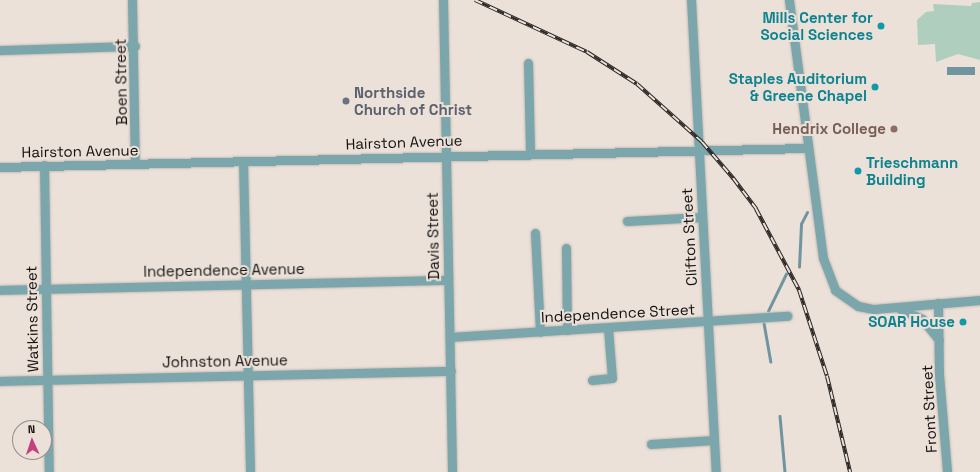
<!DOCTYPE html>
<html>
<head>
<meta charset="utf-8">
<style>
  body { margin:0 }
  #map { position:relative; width:980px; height:472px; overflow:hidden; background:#ebe1d9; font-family:"Space Grotesk",sans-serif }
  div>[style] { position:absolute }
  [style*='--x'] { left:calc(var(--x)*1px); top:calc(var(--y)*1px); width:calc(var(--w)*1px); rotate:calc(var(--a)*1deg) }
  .green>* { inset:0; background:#afcebe }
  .water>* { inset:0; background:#70959f; transform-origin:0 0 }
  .stream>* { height:2.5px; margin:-1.25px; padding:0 1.25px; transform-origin:1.25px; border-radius:1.25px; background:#70959f }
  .roads { filter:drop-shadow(0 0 1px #c4bbb4) drop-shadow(0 0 1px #c4bbb4) }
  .minor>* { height:9px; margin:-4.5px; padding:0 4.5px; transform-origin:4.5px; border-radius:4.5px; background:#7ba6ab }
  .rail>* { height:4px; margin-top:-2px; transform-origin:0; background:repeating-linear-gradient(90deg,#ebe1d9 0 8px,#2b2624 0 16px); box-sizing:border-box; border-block:1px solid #2b2624 }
  .dots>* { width:11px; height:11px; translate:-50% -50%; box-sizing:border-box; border:2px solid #ebe1d9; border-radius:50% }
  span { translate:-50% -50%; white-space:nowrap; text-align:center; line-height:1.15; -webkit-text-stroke:4px #ebe1d9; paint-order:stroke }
  .culture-label { font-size:15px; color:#0d838f; font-weight:700 }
  .right { translate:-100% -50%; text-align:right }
  .left { translate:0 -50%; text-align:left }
  .street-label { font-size:15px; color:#14100e }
  .worship-label { font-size:15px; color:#5b616d; font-weight:700 }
  .education-label { font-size:15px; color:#785e54; font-weight:700 }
  .north { position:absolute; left:12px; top:420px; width:40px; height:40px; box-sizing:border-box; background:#ebe1d9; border:1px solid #958d88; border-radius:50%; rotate:357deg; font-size:11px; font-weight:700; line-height:16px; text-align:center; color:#14100e }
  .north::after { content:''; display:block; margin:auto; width:14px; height:18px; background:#c54081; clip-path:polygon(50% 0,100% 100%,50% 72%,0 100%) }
</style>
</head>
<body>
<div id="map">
  <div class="green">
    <div style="clip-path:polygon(980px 2px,980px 60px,958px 54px,936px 62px,935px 44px,918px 45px,917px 20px,926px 12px,934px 11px,933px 4px,971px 6px,972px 3px)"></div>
  </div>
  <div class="water">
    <div style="left:975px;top:67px;width:8px;height:28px;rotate:90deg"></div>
  </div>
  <div class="stream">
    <div style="--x:799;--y:267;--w:43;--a:-87.3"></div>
    <div style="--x:801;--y:224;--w:13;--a:-63"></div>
    <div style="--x:768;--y:311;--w:41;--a:-64.1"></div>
    <div style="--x:764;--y:323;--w:39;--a:80"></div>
    <div style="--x:780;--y:416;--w:56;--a:84.9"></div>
  </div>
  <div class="roads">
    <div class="minor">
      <div style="--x:132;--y:0;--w:164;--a:89"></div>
      <div style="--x:443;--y:0;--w:472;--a:88.9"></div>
      <div style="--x:691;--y:0;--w:473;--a:87"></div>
      <div style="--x:789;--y:0;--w:260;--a:82.5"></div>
      <div style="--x:823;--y:258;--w:34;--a:69"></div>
      <div style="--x:835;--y:290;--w:28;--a:35"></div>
      <div style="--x:858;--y:306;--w:16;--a:11"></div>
      <div style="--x:874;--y:309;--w:106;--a:-4.9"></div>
      <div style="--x:0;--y:50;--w:135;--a:-1.7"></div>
      <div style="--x:528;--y:63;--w:91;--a:88.7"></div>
      <div style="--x:243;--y:161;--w:311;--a:88.7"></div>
      <div style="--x:44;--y:165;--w:307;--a:89.1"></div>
      <div style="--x:0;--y:167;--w:808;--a:-1.35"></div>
      <div style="--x:627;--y:221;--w:75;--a:-3.1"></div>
      <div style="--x:535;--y:233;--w:99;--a:87.1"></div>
      <div style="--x:566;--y:248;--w:82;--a:89.3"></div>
      <div style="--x:0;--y:290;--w:448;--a:-1.3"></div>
      <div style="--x:938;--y:303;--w:71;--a:89.2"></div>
      <div style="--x:939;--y:374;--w:98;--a:85.3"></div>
      <div style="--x:900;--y:309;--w:24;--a:24"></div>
      <div style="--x:922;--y:319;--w:27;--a:51"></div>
      <div style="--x:450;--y:337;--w:338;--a:-3.6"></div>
      <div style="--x:592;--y:380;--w:20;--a:-6"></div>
      <div style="--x:612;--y:378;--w:50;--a:-94.6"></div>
      <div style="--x:0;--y:381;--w:451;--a:-1.3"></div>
      <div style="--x:651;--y:444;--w:63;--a:-3.6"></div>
    </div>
  </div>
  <div class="rail">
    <div style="--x:475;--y:0;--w:123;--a:24.9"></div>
    <div style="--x:587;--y:52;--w:59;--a:32.6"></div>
    <div style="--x:637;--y:84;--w:87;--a:41.7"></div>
    <div style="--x:702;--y:142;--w:48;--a:49.3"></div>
    <div style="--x:733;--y:178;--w:39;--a:53"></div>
    <div style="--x:756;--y:209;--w:92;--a:62"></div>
    <div style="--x:799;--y:290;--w:90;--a:72"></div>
    <div style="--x:827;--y:376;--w:99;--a:76.5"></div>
  </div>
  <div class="dots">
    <div style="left:881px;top:26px;background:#0f9aa8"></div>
    <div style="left:875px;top:87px;background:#0f9aa8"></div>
    <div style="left:346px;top:101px;background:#6b7280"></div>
    <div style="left:894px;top:129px;background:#8d6e63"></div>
    <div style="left:858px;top:171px;background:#0f9aa8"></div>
    <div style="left:963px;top:322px;background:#0f9aa8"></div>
  </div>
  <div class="culture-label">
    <span class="right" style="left:873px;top:26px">Mills Center for<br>Social Sciences</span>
    <span class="right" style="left:867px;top:87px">Staples Auditorium<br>&amp; Greene Chapel</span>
    <span class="left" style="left:866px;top:171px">Trieschmann<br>Building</span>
    <span class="right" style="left:955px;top:322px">SOAR House</span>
  </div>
  <div class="street-label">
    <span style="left:121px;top:82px;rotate:-91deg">Boen Street</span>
    <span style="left:404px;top:142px;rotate:-2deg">Hairston Avenue</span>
    <span style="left:80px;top:151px;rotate:-1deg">Hairston Avenue</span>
    <span style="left:433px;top:236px;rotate:-91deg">Davis Street</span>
    <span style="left:689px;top:237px;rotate:-93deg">Clifton Street</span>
    <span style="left:224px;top:270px;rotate:-1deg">Independence Avenue</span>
    <span style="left:618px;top:313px;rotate:-3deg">Independence Street</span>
    <span style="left:32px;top:319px;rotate:-91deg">Watkins Street</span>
    <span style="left:225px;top:361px;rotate:-1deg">Johnston Avenue</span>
    <span style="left:929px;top:409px;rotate:-93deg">Front Street</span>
  </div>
  <div class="worship-label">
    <span class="left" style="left:354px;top:101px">Northside<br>Church of Christ</span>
  </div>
  <div class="education-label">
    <span class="right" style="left:886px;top:129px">Hendrix College</span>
  </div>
  <div class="north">N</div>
</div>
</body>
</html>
